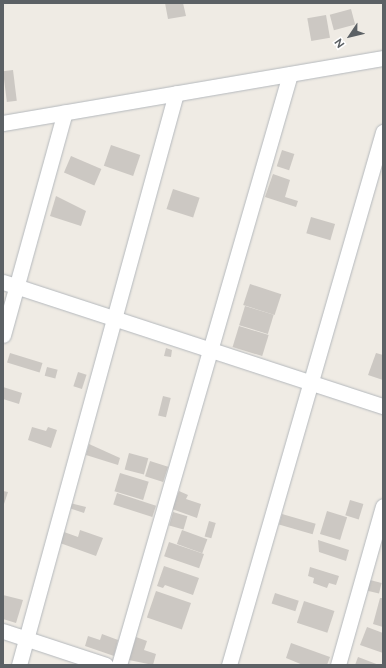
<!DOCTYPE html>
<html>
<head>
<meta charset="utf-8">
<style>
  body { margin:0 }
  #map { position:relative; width:386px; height:668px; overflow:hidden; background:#efebe4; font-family:Raleway,sans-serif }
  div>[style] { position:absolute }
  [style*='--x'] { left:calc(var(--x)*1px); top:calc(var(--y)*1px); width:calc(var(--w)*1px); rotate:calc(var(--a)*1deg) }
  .building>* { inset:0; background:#ccc8c3; transform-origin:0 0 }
  .roads { filter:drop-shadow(0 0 1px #b4b8bc) drop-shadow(0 0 1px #b4b8bc) }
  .street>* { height:15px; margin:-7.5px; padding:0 7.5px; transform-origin:7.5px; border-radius:7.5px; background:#fff }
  span { translate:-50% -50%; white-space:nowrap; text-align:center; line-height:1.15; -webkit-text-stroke:3px #fff; paint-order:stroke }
  .frame { position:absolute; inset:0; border:4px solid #5c6165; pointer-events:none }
  .north { position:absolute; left:330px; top:16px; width:40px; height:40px; -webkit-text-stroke:3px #fff; paint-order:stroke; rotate:235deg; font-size:11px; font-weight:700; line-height:16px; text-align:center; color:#5c6165 }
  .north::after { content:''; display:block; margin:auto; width:14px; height:18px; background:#5c6165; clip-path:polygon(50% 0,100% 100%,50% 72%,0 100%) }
</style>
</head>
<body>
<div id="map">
  <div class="building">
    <div style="clip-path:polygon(165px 3px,183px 3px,186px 16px,168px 19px)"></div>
    <div style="left:351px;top:9px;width:16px;height:22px;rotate:75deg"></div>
    <div style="left:326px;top:15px;width:23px;height:19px;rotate:80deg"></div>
    <div style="left:13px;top:70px;width:31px;height:10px;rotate:83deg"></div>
    <div style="left:111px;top:145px;width:31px;height:22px;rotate:19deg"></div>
    <div style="left:282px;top:150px;width:13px;height:17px;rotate:18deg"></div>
    <div style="left:71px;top:156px;width:33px;height:18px;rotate:23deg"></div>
    <div style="clip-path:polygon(273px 174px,290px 180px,285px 197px,298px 201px,296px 207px,265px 197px)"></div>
    <div style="left:173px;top:189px;width:28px;height:21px;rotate:18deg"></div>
    <div style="clip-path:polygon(56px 196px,86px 211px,81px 226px,50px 216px)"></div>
    <div style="left:311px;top:217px;width:25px;height:17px;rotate:16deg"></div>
    <div style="left:250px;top:284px;width:33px;height:22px;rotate:18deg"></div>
    <div style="left:245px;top:306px;width:30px;height:20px;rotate:17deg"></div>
    <div style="left:239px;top:326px;width:31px;height:22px;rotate:17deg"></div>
    <div style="clip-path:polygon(166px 348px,172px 350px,171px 357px,164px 356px)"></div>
    <div style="left:10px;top:353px;width:34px;height:10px;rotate:17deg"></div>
    <div style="clip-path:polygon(376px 353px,383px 355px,383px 380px,368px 375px)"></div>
    <div style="left:47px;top:367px;width:11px;height:9px;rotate:15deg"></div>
    <div style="left:78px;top:372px;width:9px;height:15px;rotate:18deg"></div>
    <div style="clip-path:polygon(3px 387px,22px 393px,19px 404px,3px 399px)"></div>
    <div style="left:163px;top:396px;width:8px;height:20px;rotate:14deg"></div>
    <div style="clip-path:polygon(32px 427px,46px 431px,48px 427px,57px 430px,51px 448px,28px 440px)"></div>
    <div style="clip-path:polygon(89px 444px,120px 458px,118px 465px,86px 455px)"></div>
    <div style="left:129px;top:453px;width:20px;height:17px;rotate:15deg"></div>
    <div style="left:150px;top:461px;width:19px;height:16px;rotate:18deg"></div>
    <div style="left:120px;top:473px;width:30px;height:19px;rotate:17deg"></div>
    <div style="clip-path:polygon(3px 491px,8px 492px,4px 504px,3px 504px)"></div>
    <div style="clip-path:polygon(179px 491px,188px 495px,186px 499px,201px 504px,197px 518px,172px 509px)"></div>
    <div style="left:117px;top:493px;width:41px;height:12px;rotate:18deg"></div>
    <div style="left:350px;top:500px;width:14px;height:16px;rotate:17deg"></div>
    <div style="clip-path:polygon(70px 503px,86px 507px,84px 513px,69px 508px)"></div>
    <div style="left:327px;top:511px;width:21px;height:24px;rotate:17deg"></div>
    <div style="left:173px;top:512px;width:15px;height:14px;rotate:16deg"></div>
    <div style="left:282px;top:514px;width:35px;height:11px;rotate:16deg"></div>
    <div style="left:209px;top:521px;width:7px;height:16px;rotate:16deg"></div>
    <div style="clip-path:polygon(80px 530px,103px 538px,96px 556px,60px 543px,64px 532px,78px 537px)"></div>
    <div style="left:182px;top:530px;width:27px;height:15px;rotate:20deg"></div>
    <div style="clip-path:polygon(318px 540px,349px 550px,346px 561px,319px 552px)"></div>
    <div style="left:169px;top:542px;width:37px;height:15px;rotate:19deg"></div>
    <div style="clip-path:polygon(164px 566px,199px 578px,193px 595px,165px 585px,163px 588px,157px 586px)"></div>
    <div style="clip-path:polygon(310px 567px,339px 576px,336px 585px,329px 583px,327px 588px,313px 583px,314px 578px,308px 576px)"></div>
    <div style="left:370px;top:580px;width:12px;height:11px;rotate:14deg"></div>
    <div style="left:156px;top:591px;width:37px;height:28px;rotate:19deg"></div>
    <div style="left:275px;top:593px;width:25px;height:11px;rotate:18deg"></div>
    <div style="clip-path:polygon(3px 595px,23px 600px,16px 623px,3px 619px)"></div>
    <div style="clip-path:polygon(380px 598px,383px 598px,383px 627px,373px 624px)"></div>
    <div style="left:304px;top:601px;width:32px;height:23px;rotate:18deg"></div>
    <div style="clip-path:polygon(367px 627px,383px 633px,383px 653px,360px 645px)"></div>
    <div style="clip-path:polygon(102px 634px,118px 640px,114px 656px,85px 646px,88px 636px,100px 640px)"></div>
    <div style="clip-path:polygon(136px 637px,147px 641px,144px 650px,156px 654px,153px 665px,129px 660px)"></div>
    <div style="clip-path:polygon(291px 643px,330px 657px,327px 665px,303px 665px,286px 658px)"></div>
    <div style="clip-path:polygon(358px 657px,379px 665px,355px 665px)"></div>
  </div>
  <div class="roads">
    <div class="street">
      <div style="--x:3;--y:123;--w:386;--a:-9.7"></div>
      <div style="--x:3;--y:282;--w:400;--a:18.1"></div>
      <div style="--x:3;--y:335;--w:231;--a:-74.5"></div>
      <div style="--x:3;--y:631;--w:108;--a:18.3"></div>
      <div style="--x:19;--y:665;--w:593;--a:-74.65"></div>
      <div style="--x:119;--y:665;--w:615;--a:-73.86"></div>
      <div style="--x:229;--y:665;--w:555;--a:-73.88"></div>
      <div style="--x:338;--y:665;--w:165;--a:-74.2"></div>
    </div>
  </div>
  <div class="frame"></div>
  <div class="north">N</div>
</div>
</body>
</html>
